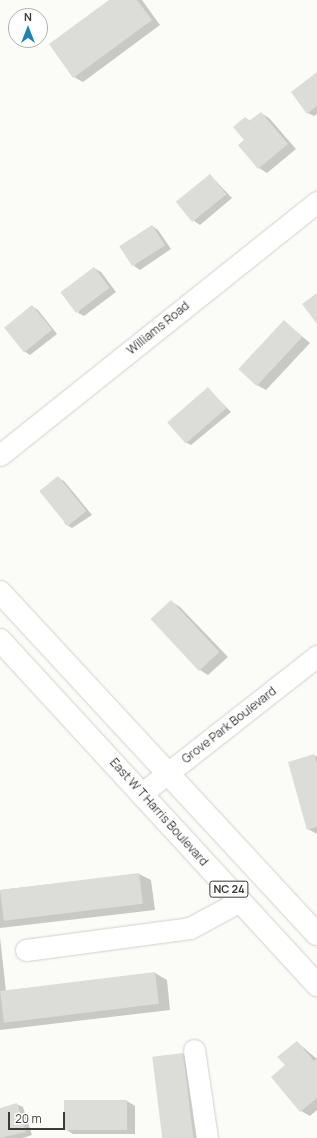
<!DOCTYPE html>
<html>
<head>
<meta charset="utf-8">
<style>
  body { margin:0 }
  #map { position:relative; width:317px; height:1138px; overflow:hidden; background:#fbfcf7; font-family:Manrope,sans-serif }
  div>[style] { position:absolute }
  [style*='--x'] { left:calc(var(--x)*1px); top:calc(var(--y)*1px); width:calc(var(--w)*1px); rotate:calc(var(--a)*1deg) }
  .shadow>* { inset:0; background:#0003 }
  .building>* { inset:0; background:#dcdcd8; transform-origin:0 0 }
  .roads { filter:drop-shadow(0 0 1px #d0d1cc) drop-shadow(0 0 1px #d0d1cc) }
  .minor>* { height:21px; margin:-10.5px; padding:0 10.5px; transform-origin:10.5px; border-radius:10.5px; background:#fff }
  .major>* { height:22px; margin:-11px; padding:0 11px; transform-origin:11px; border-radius:11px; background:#fff }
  span { translate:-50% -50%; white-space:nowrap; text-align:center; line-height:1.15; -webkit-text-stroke:4px #fff; paint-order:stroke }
  .shield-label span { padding:1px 3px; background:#fff; border:1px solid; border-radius:3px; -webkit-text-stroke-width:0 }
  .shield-label { font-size:11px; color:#3b3b39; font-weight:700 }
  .street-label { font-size:12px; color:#3b3b39 }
  .north { position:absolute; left:8px; top:8px; width:40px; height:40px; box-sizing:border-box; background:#fff; border:1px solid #b1b1b0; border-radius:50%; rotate:0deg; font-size:11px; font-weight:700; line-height:16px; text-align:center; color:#3b3b39 }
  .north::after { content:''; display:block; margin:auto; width:14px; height:18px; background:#1f85ae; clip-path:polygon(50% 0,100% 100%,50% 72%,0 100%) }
  .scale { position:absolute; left:8px; top:1112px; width:57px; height:18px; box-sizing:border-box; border:2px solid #3b3b39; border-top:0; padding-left:5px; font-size:12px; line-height:14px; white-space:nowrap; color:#3b3b39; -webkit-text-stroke:3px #fff; paint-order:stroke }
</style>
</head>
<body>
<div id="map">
  <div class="shadow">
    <div style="clip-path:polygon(111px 0,142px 0,160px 25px,83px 82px,74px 77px)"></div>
    <div style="clip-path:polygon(317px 74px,317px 114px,314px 116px,308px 113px)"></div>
    <div style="clip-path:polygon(261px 113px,269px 118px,296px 149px,267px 173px,259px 168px,239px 146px,246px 140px,245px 118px,251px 121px)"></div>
    <div style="clip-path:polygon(210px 175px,232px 198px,200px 225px,194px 221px)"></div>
    <div style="clip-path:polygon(152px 226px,158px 230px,171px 249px,140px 270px,134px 266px)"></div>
    <div style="clip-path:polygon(94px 268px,101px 272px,116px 292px,84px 316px,78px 313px)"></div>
    <div style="clip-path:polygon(32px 306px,38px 310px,57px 334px,30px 355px,24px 351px)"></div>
    <div style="clip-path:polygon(284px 321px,310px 343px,266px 390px,257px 385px)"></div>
    <div style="clip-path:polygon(208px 389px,231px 412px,191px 445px,185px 442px)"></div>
    <div style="clip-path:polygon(58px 478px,64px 481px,92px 515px,72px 528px,65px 524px)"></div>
    <div style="clip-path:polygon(172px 602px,180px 607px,228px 657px,208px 675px,200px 670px)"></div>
    <div style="clip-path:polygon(314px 755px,317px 757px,317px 834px,308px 829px)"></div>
    <div style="clip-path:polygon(139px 874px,151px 880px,155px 910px,0 928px,0 890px)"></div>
    <div style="clip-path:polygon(0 937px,6px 991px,155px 973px,167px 980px,170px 1010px,0 1030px)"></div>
    <div style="clip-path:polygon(297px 1042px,317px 1059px,317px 1110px,310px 1116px,301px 1111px,286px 1066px)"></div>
    <div style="clip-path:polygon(183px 1054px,195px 1061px,204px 1138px,163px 1138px)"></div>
    <div style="clip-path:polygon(127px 1101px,135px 1106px,135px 1134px,73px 1134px,65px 1129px)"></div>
    <div style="clip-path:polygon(16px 1104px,23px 1107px,32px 1135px,23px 1138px,0 1138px,0 1109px)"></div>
  </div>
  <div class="building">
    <div style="clip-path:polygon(109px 0,137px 0,152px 20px,73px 78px,49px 44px)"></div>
    <div style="clip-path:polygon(317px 72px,317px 106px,307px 114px,291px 92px)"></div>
    <div style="clip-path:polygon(261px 112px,288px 144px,258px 169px,238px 145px,244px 140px,233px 127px,245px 117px,249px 121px)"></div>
    <div style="left:210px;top:174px;width:26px;height:44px;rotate:51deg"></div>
    <div style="left:152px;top:225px;width:24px;height:39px;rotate:57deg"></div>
    <div style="left:94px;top:267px;width:26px;height:42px;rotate:53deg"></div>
    <div style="clip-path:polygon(317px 293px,317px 324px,302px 304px)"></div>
    <div style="left:32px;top:305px;width:32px;height:36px;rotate:51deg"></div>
    <div style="left:284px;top:320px;width:25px;height:67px;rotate:43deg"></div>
    <div style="left:208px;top:387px;width:28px;height:54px;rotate:49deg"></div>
    <div style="left:58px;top:476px;width:45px;height:24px;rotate:51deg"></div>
    <div style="left:171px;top:600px;width:71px;height:28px;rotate:47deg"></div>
    <div style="clip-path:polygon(314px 754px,317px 764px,317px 827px,307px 830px,288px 762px)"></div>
    <div style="left:139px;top:873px;width:31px;height:140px;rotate:83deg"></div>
    <div style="left:155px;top:972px;width:32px;height:156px;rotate:83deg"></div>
    <div style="clip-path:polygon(297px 1041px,314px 1061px,317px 1058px,317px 1098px,300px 1112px,271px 1077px,285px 1065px,277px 1057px)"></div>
    <div style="left:183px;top:1053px;width:86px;height:31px;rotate:83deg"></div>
    <div style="left:64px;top:1100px;width:63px;height:30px"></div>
    <div style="clip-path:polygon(17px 1103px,26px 1132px,0 1138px,0 1108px)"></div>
  </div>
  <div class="roads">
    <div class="minor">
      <div style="--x:0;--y:455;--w:406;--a:-38.6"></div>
      <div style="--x:141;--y:794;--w:224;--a:-38.1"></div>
      <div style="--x:26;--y:950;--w:165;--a:-7.6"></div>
      <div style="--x:190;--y:928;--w:57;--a:-28.4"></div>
      <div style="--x:194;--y:1050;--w:89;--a:81.6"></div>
    </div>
    <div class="major">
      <div style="--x:0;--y:592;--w:466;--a:47.2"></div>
      <div style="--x:0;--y:640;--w:469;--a:47.4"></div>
    </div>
  </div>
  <div class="shield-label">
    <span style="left:229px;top:889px">NC 24</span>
  </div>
  <div class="street-label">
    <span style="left:158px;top:328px;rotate:-39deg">Williams Road</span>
    <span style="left:229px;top:725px;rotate:-38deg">Grove Park Boulevard</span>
    <span style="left:159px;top:812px;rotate:48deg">East W T Harris Boulevard</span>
  </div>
  <div class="north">N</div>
  <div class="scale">20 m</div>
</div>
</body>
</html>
